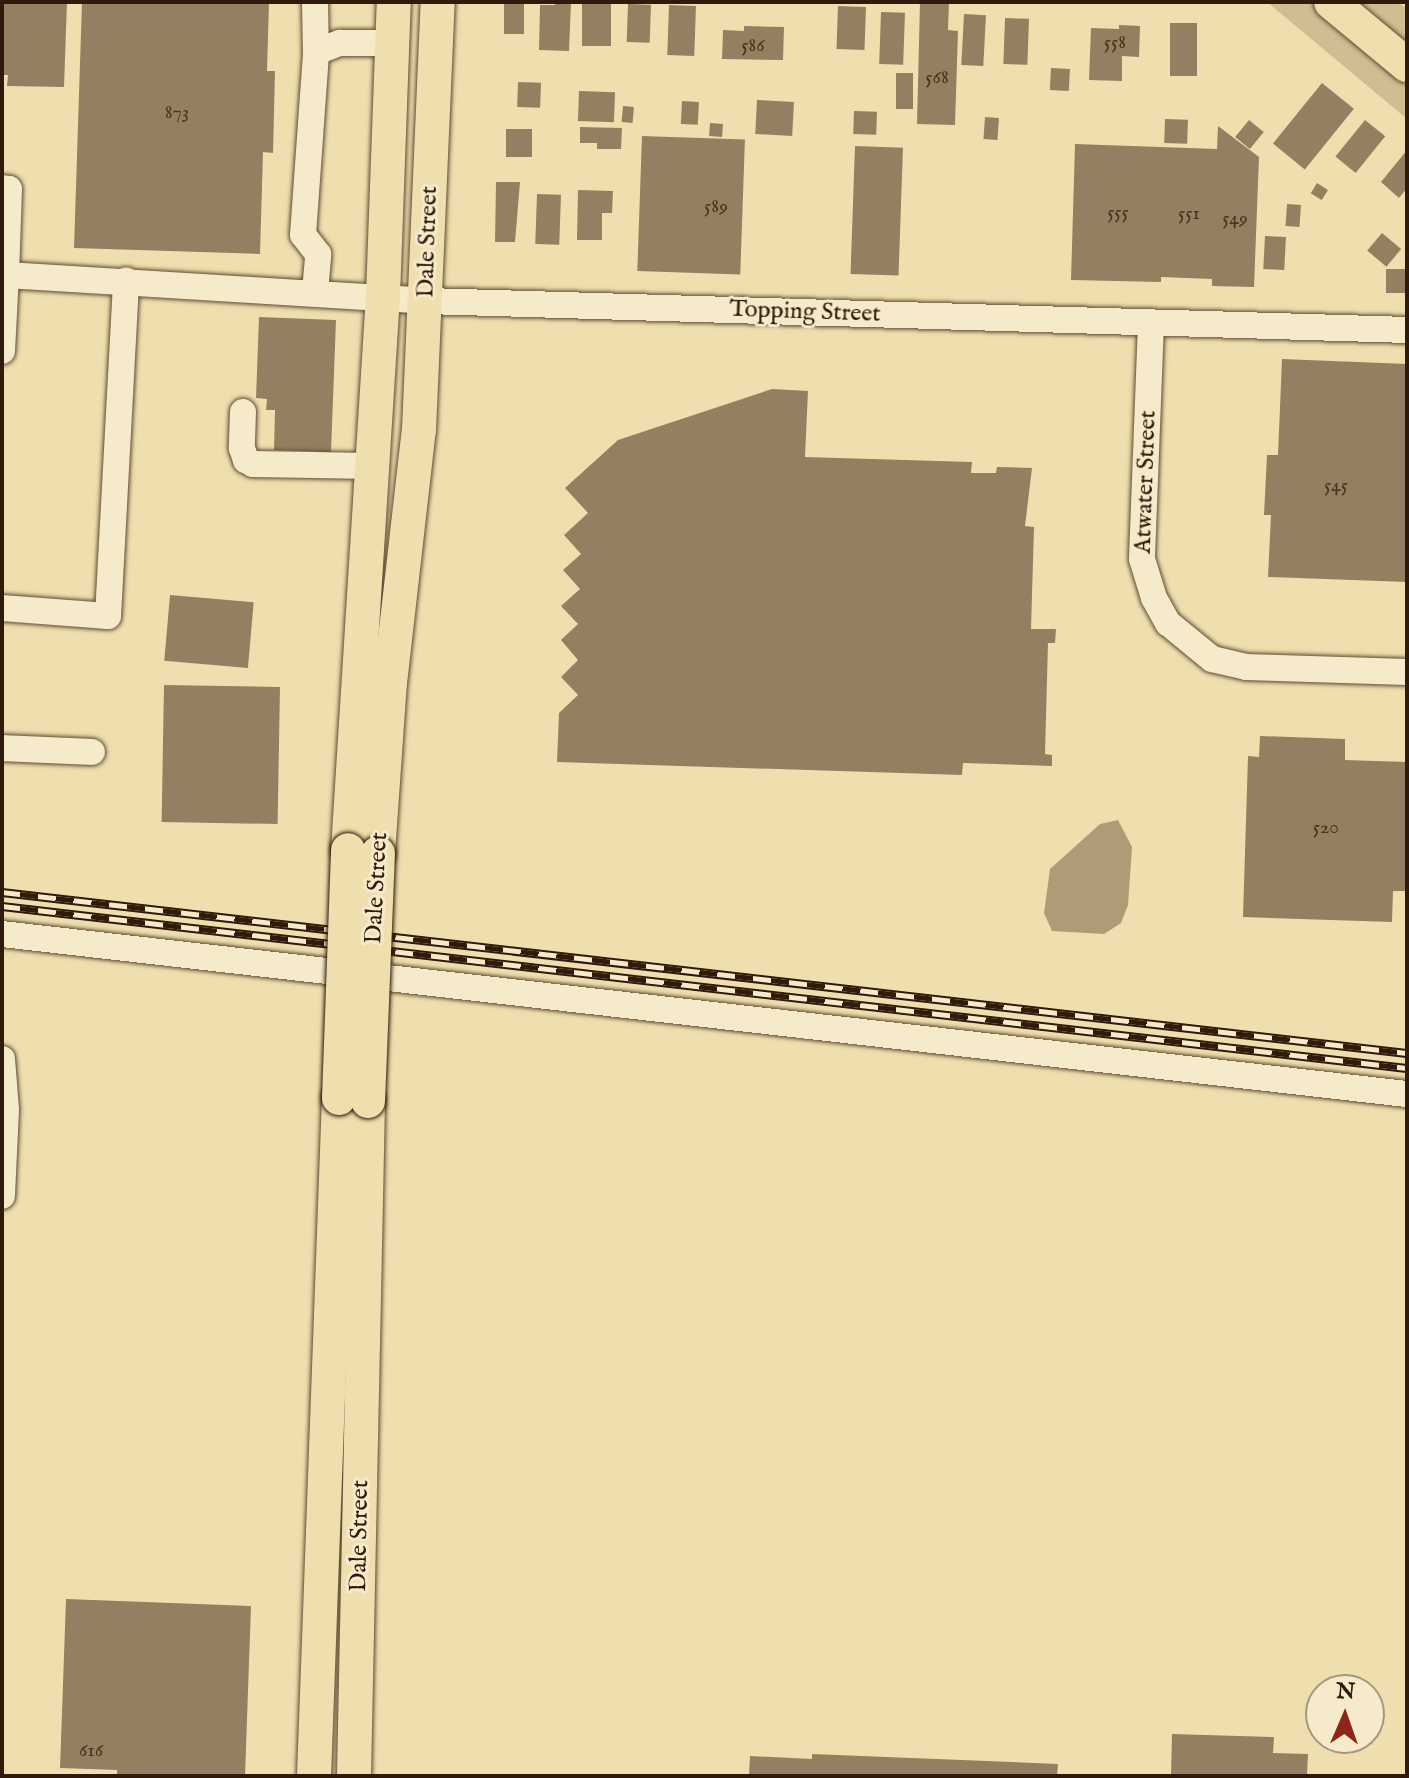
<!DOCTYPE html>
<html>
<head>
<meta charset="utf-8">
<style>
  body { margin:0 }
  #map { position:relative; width:1409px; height:1778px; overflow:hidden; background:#f0dfae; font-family:"IM FELL English",serif }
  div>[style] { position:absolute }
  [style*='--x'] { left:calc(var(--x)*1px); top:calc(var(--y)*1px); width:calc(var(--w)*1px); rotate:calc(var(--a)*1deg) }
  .green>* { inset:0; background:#cfbe92 }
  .water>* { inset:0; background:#ae9c77 }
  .building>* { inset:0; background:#938060; transform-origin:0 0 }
  .roads { filter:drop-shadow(0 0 2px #5f4b34) drop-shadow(0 0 2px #5f4b34) }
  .minor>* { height:26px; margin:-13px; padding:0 13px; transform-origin:13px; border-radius:13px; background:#f5eaca }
  .major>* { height:34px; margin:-17px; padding:0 17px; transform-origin:17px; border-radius:17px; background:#f0dfae }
  .rail>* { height:9px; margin-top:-4.5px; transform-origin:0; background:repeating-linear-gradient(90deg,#f5eaca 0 18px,#2f1a0b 0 36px); box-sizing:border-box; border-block:2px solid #2f1a0b }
  .bridges { filter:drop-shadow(0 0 2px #2f1a0b) drop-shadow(0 0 2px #2f1a0b) }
  .major-bridge>* { height:34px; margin:-17px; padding:0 17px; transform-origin:17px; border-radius:17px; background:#f0dfae }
  span { translate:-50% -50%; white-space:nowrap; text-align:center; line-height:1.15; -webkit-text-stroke:6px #f5eaca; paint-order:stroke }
  .number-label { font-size:20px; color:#483420 }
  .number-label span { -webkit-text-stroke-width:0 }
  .street-label { font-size:24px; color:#2f1a0b }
  .frame { position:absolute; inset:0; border:4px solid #2f1a0b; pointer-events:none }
  .north { position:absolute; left:1305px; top:1674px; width:80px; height:80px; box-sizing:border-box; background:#f5eaca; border:2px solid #a6977e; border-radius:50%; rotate:2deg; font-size:22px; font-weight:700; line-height:32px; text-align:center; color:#2f1a0b }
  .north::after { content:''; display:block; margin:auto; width:28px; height:36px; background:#8f2418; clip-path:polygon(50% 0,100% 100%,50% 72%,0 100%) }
</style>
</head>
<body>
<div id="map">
  <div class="green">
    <div style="clip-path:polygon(1267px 2px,1398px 2px,1407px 9px,1407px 119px)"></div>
  </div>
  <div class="water">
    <div style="clip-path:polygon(1118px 820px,1132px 847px,1128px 905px,1121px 923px,1104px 934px,1052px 931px,1044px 913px,1050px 869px,1100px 824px)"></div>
  </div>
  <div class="building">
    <div style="clip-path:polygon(2px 2px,67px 2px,64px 87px,7px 86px,8px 75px,2px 75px)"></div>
    <div style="clip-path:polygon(82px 2px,269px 3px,267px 71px,275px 71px,273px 153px,263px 152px,260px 254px,74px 248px)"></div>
    <div style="left:504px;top:2px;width:20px;height:32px"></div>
    <div style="clip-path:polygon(555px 2px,571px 2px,569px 51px,539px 50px,540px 5px,555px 5px)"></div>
    <div style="left:582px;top:2px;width:29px;height:44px"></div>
    <div style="clip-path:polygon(920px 2px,949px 2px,948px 30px,958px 31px,955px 125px,917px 124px)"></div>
    <div style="left:628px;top:4px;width:23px;height:38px;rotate:2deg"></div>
    <div style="left:669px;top:5px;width:27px;height:50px;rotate:2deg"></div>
    <div style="left:838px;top:6px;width:28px;height:43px;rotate:2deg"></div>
    <div style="left:881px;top:12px;width:24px;height:52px;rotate:2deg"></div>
    <div style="left:964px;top:14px;width:22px;height:51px;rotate:3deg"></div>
    <div style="left:1005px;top:18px;width:24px;height:46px;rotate:2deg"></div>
    <div style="left:1170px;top:23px;width:27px;height:53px"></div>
    <div style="clip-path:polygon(1119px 25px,1140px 26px,1139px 57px,1122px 56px,1122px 81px,1089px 80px,1091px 28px,1119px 29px)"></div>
    <div style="clip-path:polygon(744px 26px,784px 27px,783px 60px,722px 59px,723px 30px,744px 31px)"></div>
    <div style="left:1051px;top:68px;width:19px;height:22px;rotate:3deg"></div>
    <div style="left:896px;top:73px;width:17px;height:36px"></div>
    <div style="left:518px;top:82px;width:23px;height:25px;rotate:2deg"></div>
    <div style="left:1322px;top:83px;width:41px;height:78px;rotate:39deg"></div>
    <div style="left:579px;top:91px;width:36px;height:30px;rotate:2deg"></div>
    <div style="left:757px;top:100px;width:37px;height:34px;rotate:3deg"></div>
    <div style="left:682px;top:101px;width:17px;height:23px;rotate:3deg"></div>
    <div style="left:623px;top:106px;width:11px;height:16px;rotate:5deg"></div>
    <div style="left:854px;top:111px;width:23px;height:23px;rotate:2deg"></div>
    <div style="left:985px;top:117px;width:14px;height:22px;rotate:4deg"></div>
    <div style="left:1165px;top:119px;width:23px;height:24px;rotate:2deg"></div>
    <div style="left:1249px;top:120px;width:19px;height:22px;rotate:39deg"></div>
    <div style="left:1365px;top:120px;width:26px;height:47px;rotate:39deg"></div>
    <div style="left:710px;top:123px;width:13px;height:13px;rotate:4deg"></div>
    <div style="clip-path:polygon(1218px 126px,1259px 157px,1254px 287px,1212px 286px,1212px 279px,1161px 277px,1161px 282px,1071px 280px,1075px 144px,1217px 149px)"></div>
    <div style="clip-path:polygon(580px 127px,622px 128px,621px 149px,597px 149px,597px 143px,580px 143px)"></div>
    <div style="left:532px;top:129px;width:28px;height:26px;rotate:90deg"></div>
    <div style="left:642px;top:136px;width:103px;height:135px;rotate:2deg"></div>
    <div style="left:855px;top:146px;width:48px;height:128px;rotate:2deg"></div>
    <div style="clip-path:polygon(1407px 150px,1407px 188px,1399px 198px,1381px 182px)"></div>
    <div style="clip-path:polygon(496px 182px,520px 182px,515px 242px,495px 242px)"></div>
    <div style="left:1317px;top:183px;width:13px;height:12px;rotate:32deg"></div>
    <div style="clip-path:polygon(578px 190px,613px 191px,612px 213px,602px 213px,602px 240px,577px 240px)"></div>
    <div style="left:537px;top:194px;width:24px;height:50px;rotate:2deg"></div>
    <div style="left:1287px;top:204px;width:14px;height:22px;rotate:4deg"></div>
    <div style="left:1382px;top:233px;width:25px;height:23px;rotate:40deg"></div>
    <div style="left:1265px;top:236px;width:21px;height:33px;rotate:3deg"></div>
    <div style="left:1386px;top:269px;width:21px;height:24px"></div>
    <div style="clip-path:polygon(259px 317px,336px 320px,331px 452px,274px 450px,275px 410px,266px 410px,267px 399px,256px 398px)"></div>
    <div style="clip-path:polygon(1282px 359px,1407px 364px,1407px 582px,1268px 577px,1271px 515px,1264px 515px,1267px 455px,1278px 455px)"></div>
    <div style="clip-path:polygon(772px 389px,808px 391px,805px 457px,972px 462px,971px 473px,996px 473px,997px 467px,1032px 468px,1025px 526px,1034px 527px,1031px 629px,1056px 629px,1055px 643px,1048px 643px,1045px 754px,1052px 755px,1052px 766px,963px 763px,962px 775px,557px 762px,559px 713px,578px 695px,561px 677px,578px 660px,561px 640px,578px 624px,561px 606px,580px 589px,563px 570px,581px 554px,564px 535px,588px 513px,565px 488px,618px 440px)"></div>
    <div style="left:170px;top:595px;width:84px;height:66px;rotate:5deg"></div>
    <div style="left:164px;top:685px;width:116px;height:137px;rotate:1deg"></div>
    <div style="clip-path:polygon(1260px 736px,1345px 739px,1345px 760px,1407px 762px,1407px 891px,1393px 891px,1392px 922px,1243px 917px,1248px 756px,1259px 757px)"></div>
    <div style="clip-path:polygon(66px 1599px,251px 1606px,245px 1776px,117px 1776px,117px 1770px,60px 1768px)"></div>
    <div style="clip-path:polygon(1172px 1734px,1274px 1737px,1273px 1753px,1308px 1754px,1307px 1776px,1171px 1776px)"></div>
    <div style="clip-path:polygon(812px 1754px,1058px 1764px,1057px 1776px,749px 1776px,750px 1756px,812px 1759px)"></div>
  </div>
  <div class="roads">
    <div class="minor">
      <div style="--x:315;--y:2;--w:50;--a:88.9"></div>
      <div style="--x:2;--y:188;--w:7;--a:8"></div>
      <div style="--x:9;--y:189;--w:86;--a:92"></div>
      <div style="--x:6;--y:275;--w:421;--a:3.5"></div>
      <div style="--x:426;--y:301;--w:981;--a:1.69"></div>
      <div style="--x:315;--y:292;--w:38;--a:-85"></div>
      <div style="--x:318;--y:254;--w:24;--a:-128"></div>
      <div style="--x:303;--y:235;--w:183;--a:-85.9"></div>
      <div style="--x:316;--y:52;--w:26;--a:-21"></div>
      <div style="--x:340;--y:43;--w:52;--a:0"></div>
      <div style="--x:1151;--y:323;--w:236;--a:92.2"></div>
      <div style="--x:1142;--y:559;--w:41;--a:72.9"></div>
      <div style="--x:1154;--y:598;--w:29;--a:61"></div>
      <div style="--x:1168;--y:623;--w:57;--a:39.3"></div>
      <div style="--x:1212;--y:659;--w:35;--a:13"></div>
      <div style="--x:1246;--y:667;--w:161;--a:1.8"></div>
      <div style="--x:2;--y:351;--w:76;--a:-87"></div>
      <div style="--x:243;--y:412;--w:36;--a:92"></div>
      <div style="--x:242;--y:448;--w:13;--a:72"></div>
      <div style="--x:246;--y:460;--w:8;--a:30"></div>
      <div style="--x:253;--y:464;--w:120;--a:1"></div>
      <div style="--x:2;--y:608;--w:106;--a:4.3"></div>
      <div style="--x:108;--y:616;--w:336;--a:-86.9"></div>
      <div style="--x:2;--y:748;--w:90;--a:2.5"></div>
      <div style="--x:2;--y:934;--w:1414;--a:6.5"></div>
      <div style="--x:2;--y:1059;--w:51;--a:85.5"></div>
      <div style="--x:6;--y:1110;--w:86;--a:92.7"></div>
    </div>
    <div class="major">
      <div style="--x:1331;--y:2;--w:99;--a:39.7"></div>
      <div style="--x:348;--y:850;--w:555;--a:-86.39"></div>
      <div style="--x:383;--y:296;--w:294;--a:-87.9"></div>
      <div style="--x:378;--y:853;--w:170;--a:-86"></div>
      <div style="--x:390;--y:683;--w:255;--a:-83.5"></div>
      <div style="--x:419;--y:430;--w:428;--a:-87.5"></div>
      <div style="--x:314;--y:1776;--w:678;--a:-87.89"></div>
      <div style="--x:354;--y:1776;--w:675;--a:-88.81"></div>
    </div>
  </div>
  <div class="rail">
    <div style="--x:2;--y:892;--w:1414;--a:6.54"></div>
    <div style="--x:2;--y:906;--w:1414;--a:6.58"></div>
  </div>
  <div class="bridges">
    <div class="major-bridge">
      <div style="--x:339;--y:1098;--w:248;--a:-87.9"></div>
      <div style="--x:368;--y:1101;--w:248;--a:-87.7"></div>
    </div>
  </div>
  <div class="number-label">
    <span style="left:1115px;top:42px">558</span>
    <span style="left:753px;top:45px">586</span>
    <span style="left:937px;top:77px">568</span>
    <span style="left:177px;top:112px">873</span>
    <span style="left:716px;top:206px">589</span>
    <span style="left:1118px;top:212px">555</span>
    <span style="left:1189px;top:213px">551</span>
    <span style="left:1235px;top:218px">549</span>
    <span style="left:1336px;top:485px">545</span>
    <span style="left:1326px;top:827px">520</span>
    <span style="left:91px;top:1750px">616</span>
  </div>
  <div class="street-label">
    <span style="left:428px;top:242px;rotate:-88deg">Dale Street</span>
    <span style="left:805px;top:312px;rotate:2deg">Topping Street</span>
    <span style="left:1146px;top:482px;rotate:-88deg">Atwater Street</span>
    <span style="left:377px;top:888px;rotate:-87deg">Dale Street</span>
    <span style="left:360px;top:1536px;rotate:-89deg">Dale Street</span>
  </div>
  <div class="frame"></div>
  <div class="north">N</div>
</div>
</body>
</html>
